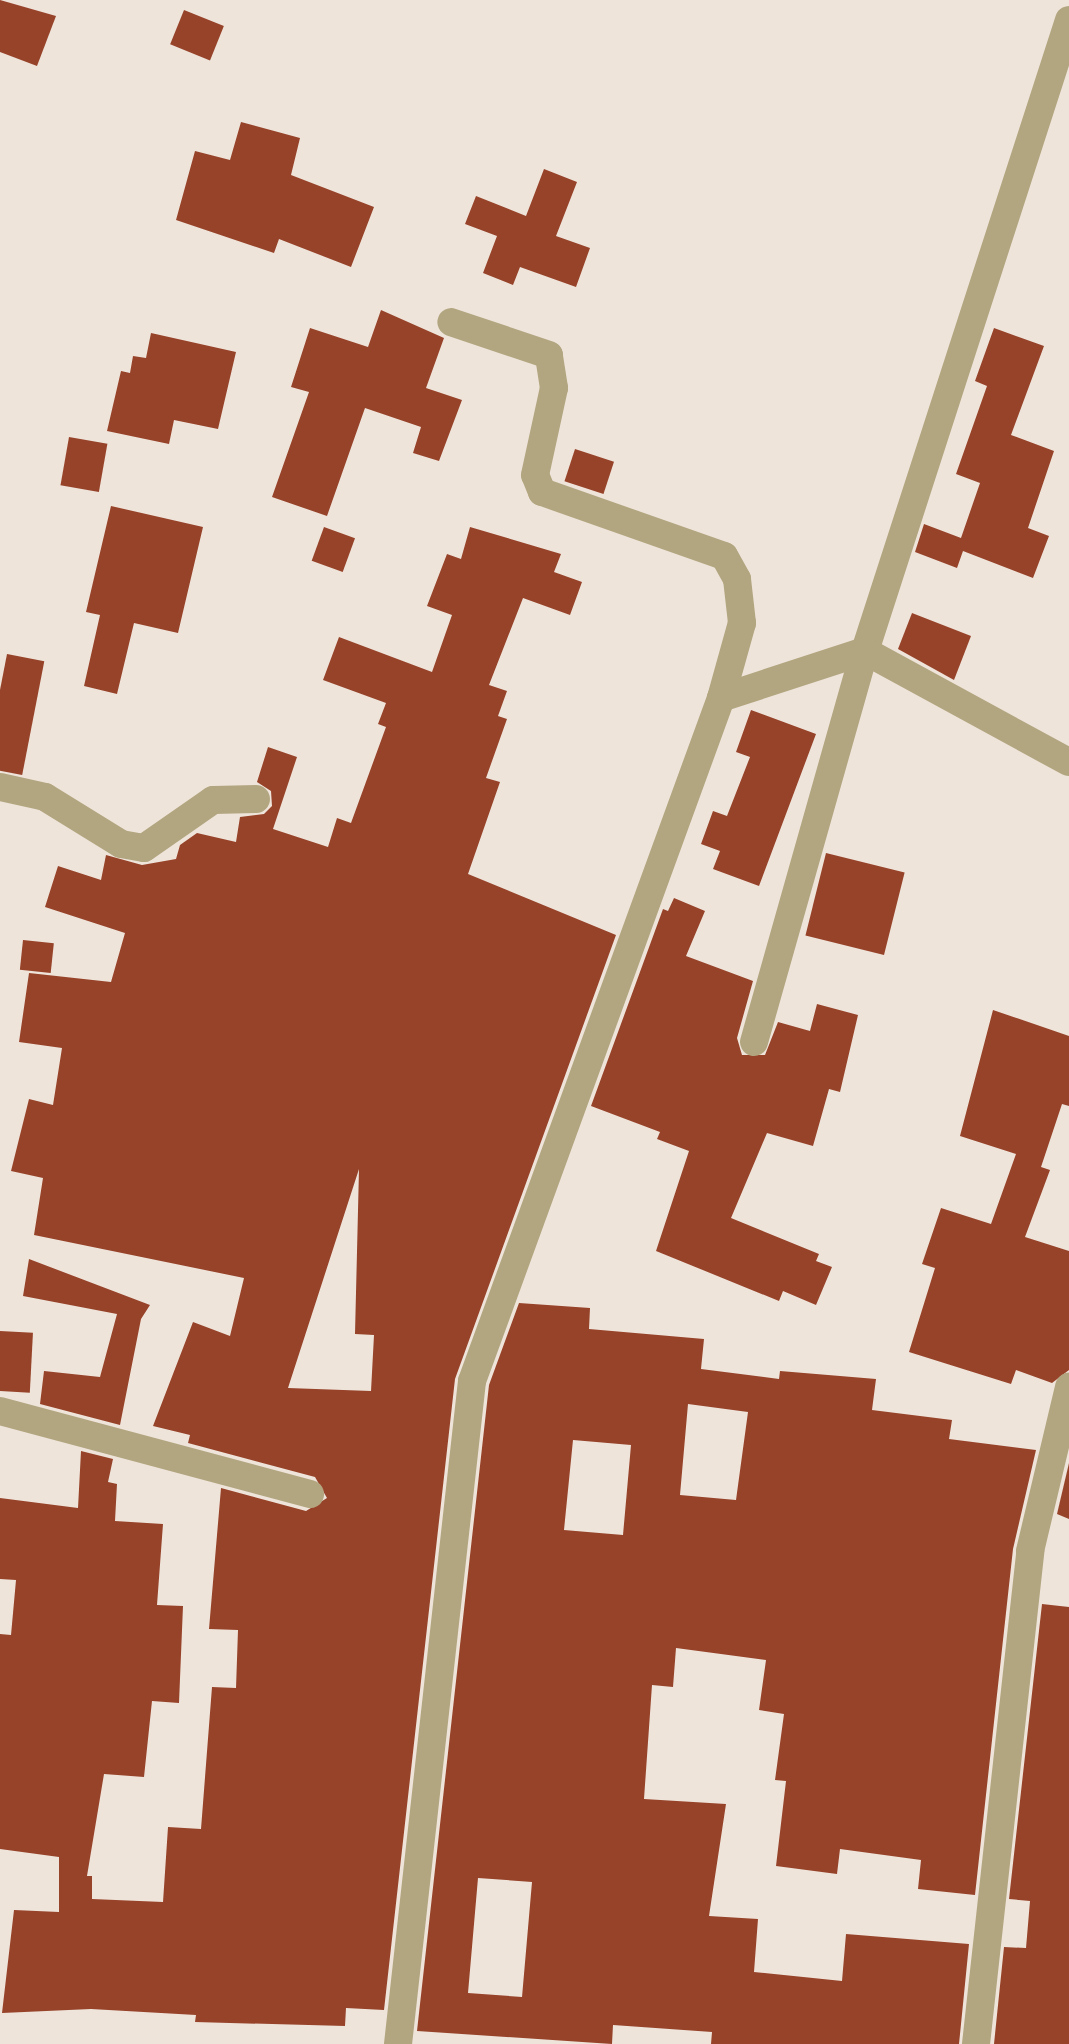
<!DOCTYPE html>
<html>
<head>
<meta charset="utf-8">
<style>
  body { margin:0 }
  #map { position:relative; width:1069px; height:2044px; overflow:hidden; background:#efe4da; font-family:"Libre Baskerville",serif }
  div>[style] { position:absolute }
  [style*='--x'] { left:calc(var(--x)*1px); top:calc(var(--y)*1px); width:calc(var(--w)*1px); rotate:calc(var(--a)*1deg) }
  .building>* { inset:0; background:#97432a; transform-origin:0 0 }
  .minor>* { height:28px; margin:-14px; padding:0 14px; transform-origin:14px; border-radius:14px; background:#b2a680 }
  span { translate:-50% -50%; white-space:nowrap; text-align:center; line-height:1.15; -webkit-text-stroke:10px #fcf2e8; paint-order:stroke }
</style>
</head>
<body>
<div id="map">
  <div class="building">
    <div style="clip-path:polygon(0 0,56px 16px,37px 66px,0 52px)"></div>
    <div style="left:184px;top:10px;width:43px;height:37px;rotate:22deg"></div>
    <div style="clip-path:polygon(241px 122px,300px 138px,291px 175px,374px 207px,351px 267px,279px 239px,274px 253px,176px 220px,195px 151px,230px 160px)"></div>
    <div style="clip-path:polygon(544px 169px,577px 182px,556px 236px,590px 248px,576px 287px,520px 267px,513px 285px,483px 273px,497px 236px,465px 224px,476px 196px,526px 216px)"></div>
    <div style="clip-path:polygon(381px 310px,444px 338px,426px 388px,462px 400px,439px 461px,413px 453px,421px 427px,365px 408px,327px 516px,272px 497px,309px 392px,291px 387px,310px 328px,368px 347px)"></div>
    <div style="clip-path:polygon(994px 328px,1044px 346px,1011px 435px,1054px 451px,1028px 528px,1049px 536px,1033px 578px,963px 551px,957px 568px,915px 552px,924px 524px,961px 538px,980px 483px,956px 474px,987px 386px,975px 381px)"></div>
    <div style="clip-path:polygon(151px 333px,236px 352px,218px 429px,174px 420px,169px 444px,107px 431px,121px 371px,130px 373px,133px 356px,146px 358px)"></div>
    <div style="left:69px;top:437px;width:39px;height:49px;rotate:10deg"></div>
    <div style="left:575px;top:449px;width:41px;height:34px;rotate:18deg"></div>
    <div style="clip-path:polygon(111px 506px,203px 527px,178px 633px,134px 623px,117px 694px,84px 686px,100px 615px,86px 612px)"></div>
    <div style="left:324px;top:527px;width:33px;height:36px;rotate:20deg"></div>
    <div style="clip-path:polygon(evenodd,470px 527px,561px 554px,554px 572px,582px 582px,570px 615px,523px 598px,489px 685px,507px 691px,498px 716px,507px 719px,486px 778px,500px 782px,468px 874px,616px 935px,455px 1379px,384px 2010px,346px 2008px,345px 2026px,195px 2022px,196px 2015px,91px 2009px,2px 2013px,14px 1910px,59px 1912px,59px 1857px,0 1849px,0 1634px,11px 1635px,16px 1580px,0 1579px,0 1498px,78px 1508px,81px 1451px,113px 1459px,108px 1482px,117px 1484px,115px 1521px,163px 1524px,157px 1605px,183px 1606px,179px 1703px,152px 1701px,144px 1777px,104px 1774px,87px 1876px,92px 1876px,92px 1899px,163px 1902px,168px 1827px,201px 1829px,212px 1687px,236px 1688px,238px 1630px,209px 1629px,221px 1488px,306px 1511px,327px 1498px,315px 1477px,188px 1443px,190px 1435px,153px 1426px,193px 1322px,230px 1336px,244px 1278px,34px 1235px,43px 1178px,11px 1171px,29px 1099px,53px 1105px,62px 1048px,19px 1042px,29px 973px,111px 982px,125px 933px,45px 907px,58px 866px,101px 880px,106px 855px,142px 865px,176px 859px,180px 845px,197px 833px,236px 842px,240px 817px,264px 814px,272px 806px,271px 791px,257px 782px,268px 747px,297px 757px,273px 829px,328px 847px,337px 818px,351px 823px,386px 727px,378px 724px,386px 703px,323px 680px,339px 637px,432px 672px,452px 615px,427px 606px,447px 554px,461px 559px,470px 527px,359px 1169px,355px 1334px,374px 1335px,371px 1391px,288px 1388px,359px 1169px)"></div>
    <div style="clip-path:polygon(912px 613px,971px 636px,954px 680px,898px 649px)"></div>
    <div style="left:7px;top:654px;width:38px;height:116px;rotate:11deg"></div>
    <div style="clip-path:polygon(751px 710px,816px 734px,759px 886px,713px 869px,720px 851px,701px 844px,713px 811px,727px 816px,750px 757px,736px 752px)"></div>
    <div style="left:826px;top:853px;width:81px;height:85px;rotate:14deg"></div>
    <div style="clip-path:polygon(674px 898px,705px 911px,686px 956px,753px 981px,737px 1038px,742px 1055px,765px 1055px,778px 1022px,810px 1031px,817px 1004px,858px 1015px,840px 1092px,829px 1089px,813px 1146px,767px 1133px,731px 1218px,819px 1254px,816px 1261px,832px 1267px,816px 1305px,783px 1291px,779px 1301px,656px 1251px,689px 1151px,657px 1139px,660px 1132px,591px 1106px,663px 909px,668px 911px)"></div>
    <div style="left:23px;top:940px;width:31px;height:30px;rotate:6deg"></div>
    <div style="clip-path:polygon(993px 1010px,1069px 1036px,1069px 1106px,1062px 1104px,1041px 1167px,1050px 1170px,1025px 1237px,1069px 1251px,1069px 1370px,1052px 1383px,1016px 1370px,1011px 1384px,909px 1352px,935px 1268px,922px 1264px,941px 1208px,991px 1224px,1016px 1154px,960px 1136px)"></div>
    <div style="clip-path:polygon(29px 1259px,150px 1305px,141px 1319px,120px 1425px,40px 1404px,44px 1371px,100px 1377px,117px 1314px,23px 1296px)"></div>
    <div style="clip-path:polygon(evenodd,519px 1303px,590px 1308px,589px 1329px,704px 1339px,701px 1369px,779px 1379px,780px 1371px,876px 1379px,872px 1410px,952px 1420px,949px 1439px,1036px 1450px,1013px 1549px,975px 1895px,918px 1889px,921px 1860px,840px 1849px,837px 1874px,776px 1866px,786px 1781px,775px 1780px,784px 1714px,759px 1710px,766px 1660px,676px 1648px,673px 1687px,652px 1685px,644px 1799px,726px 1804px,709px 1916px,758px 1919px,754px 1972px,842px 1981px,846px 1934px,969px 1944px,959px 2044px,711px 2044px,712px 2032px,613px 2025px,612px 2044px,417px 2031px,489px 1385px,519px 1303px,688px 1404px,748px 1412px,736px 1500px,680px 1495px,688px 1404px,519px 1303px,573px 1440px,631px 1445px,623px 1535px,564px 1530px,573px 1440px,519px 1303px,478px 1878px,532px 1882px,522px 1997px,468px 1993px,478px 1878px)"></div>
    <div style="left:0;top:1331px;width:33px;height:60px;rotate:3deg"></div>
    <div style="clip-path:polygon(1069px 1463px,1069px 1519px,1057px 1514px)"></div>
    <div style="clip-path:polygon(1042px 1604px,1069px 1607px,1069px 2044px,994px 2044px,1004px 1947px,1026px 1948px,1030px 1901px,1009px 1899px)"></div>
  </div>
  <div class="minor">
    <div style="--x:1069;--y:20;--w:663;--a:107.92"></div>
    <div style="--x:865;--y:651;--w:232;--a:28.6"></div>
    <div style="--x:721;--y:698;--w:151;--a:-18.1"></div>
    <div style="--x:0;--y:787;--w:46;--a:12.5"></div>
    <div style="--x:45;--y:797;--w:89;--a:31.7"></div>
    <div style="--x:121;--y:844;--w:23;--a:10"></div>
    <div style="--x:144;--y:848;--w:84;--a:-34.8"></div>
    <div style="--x:213;--y:800;--w:43;--a:-1.3"></div>
    <div style="--x:754;--y:1042;--w:406;--a:-74.2"></div>
    <div style="--x:0;--y:1411;--w:321;--a:15"></div>
    <div style="--x:398;--y:2044;--w:667;--a:-83.63"></div>
    <div style="--x:472;--y:1381;--w:727;--a:-69.97"></div>
    <div style="--x:721;--y:698;--w:78;--a:-74.4"></div>
    <div style="--x:742;--y:623;--w:44;--a:-96.5"></div>
    <div style="--x:737;--y:579;--w:26;--a:-119"></div>
    <div style="--x:724;--y:556;--w:193;--a:-160.6"></div>
    <div style="--x:542;--y:492;--w:18;--a:-112"></div>
    <div style="--x:535;--y:475;--w:89;--a:-77.7"></div>
    <div style="--x:554;--y:388;--w:33;--a:-99"></div>
    <div style="--x:549;--y:355;--w:103;--a:-161.4"></div>
    <div style="--x:976;--y:2044;--w:496;--a:-83.7"></div>
    <div style="--x:1030;--y:1551;--w:169;--a:-76.6"></div>
  </div>
</div>
</body>
</html>
